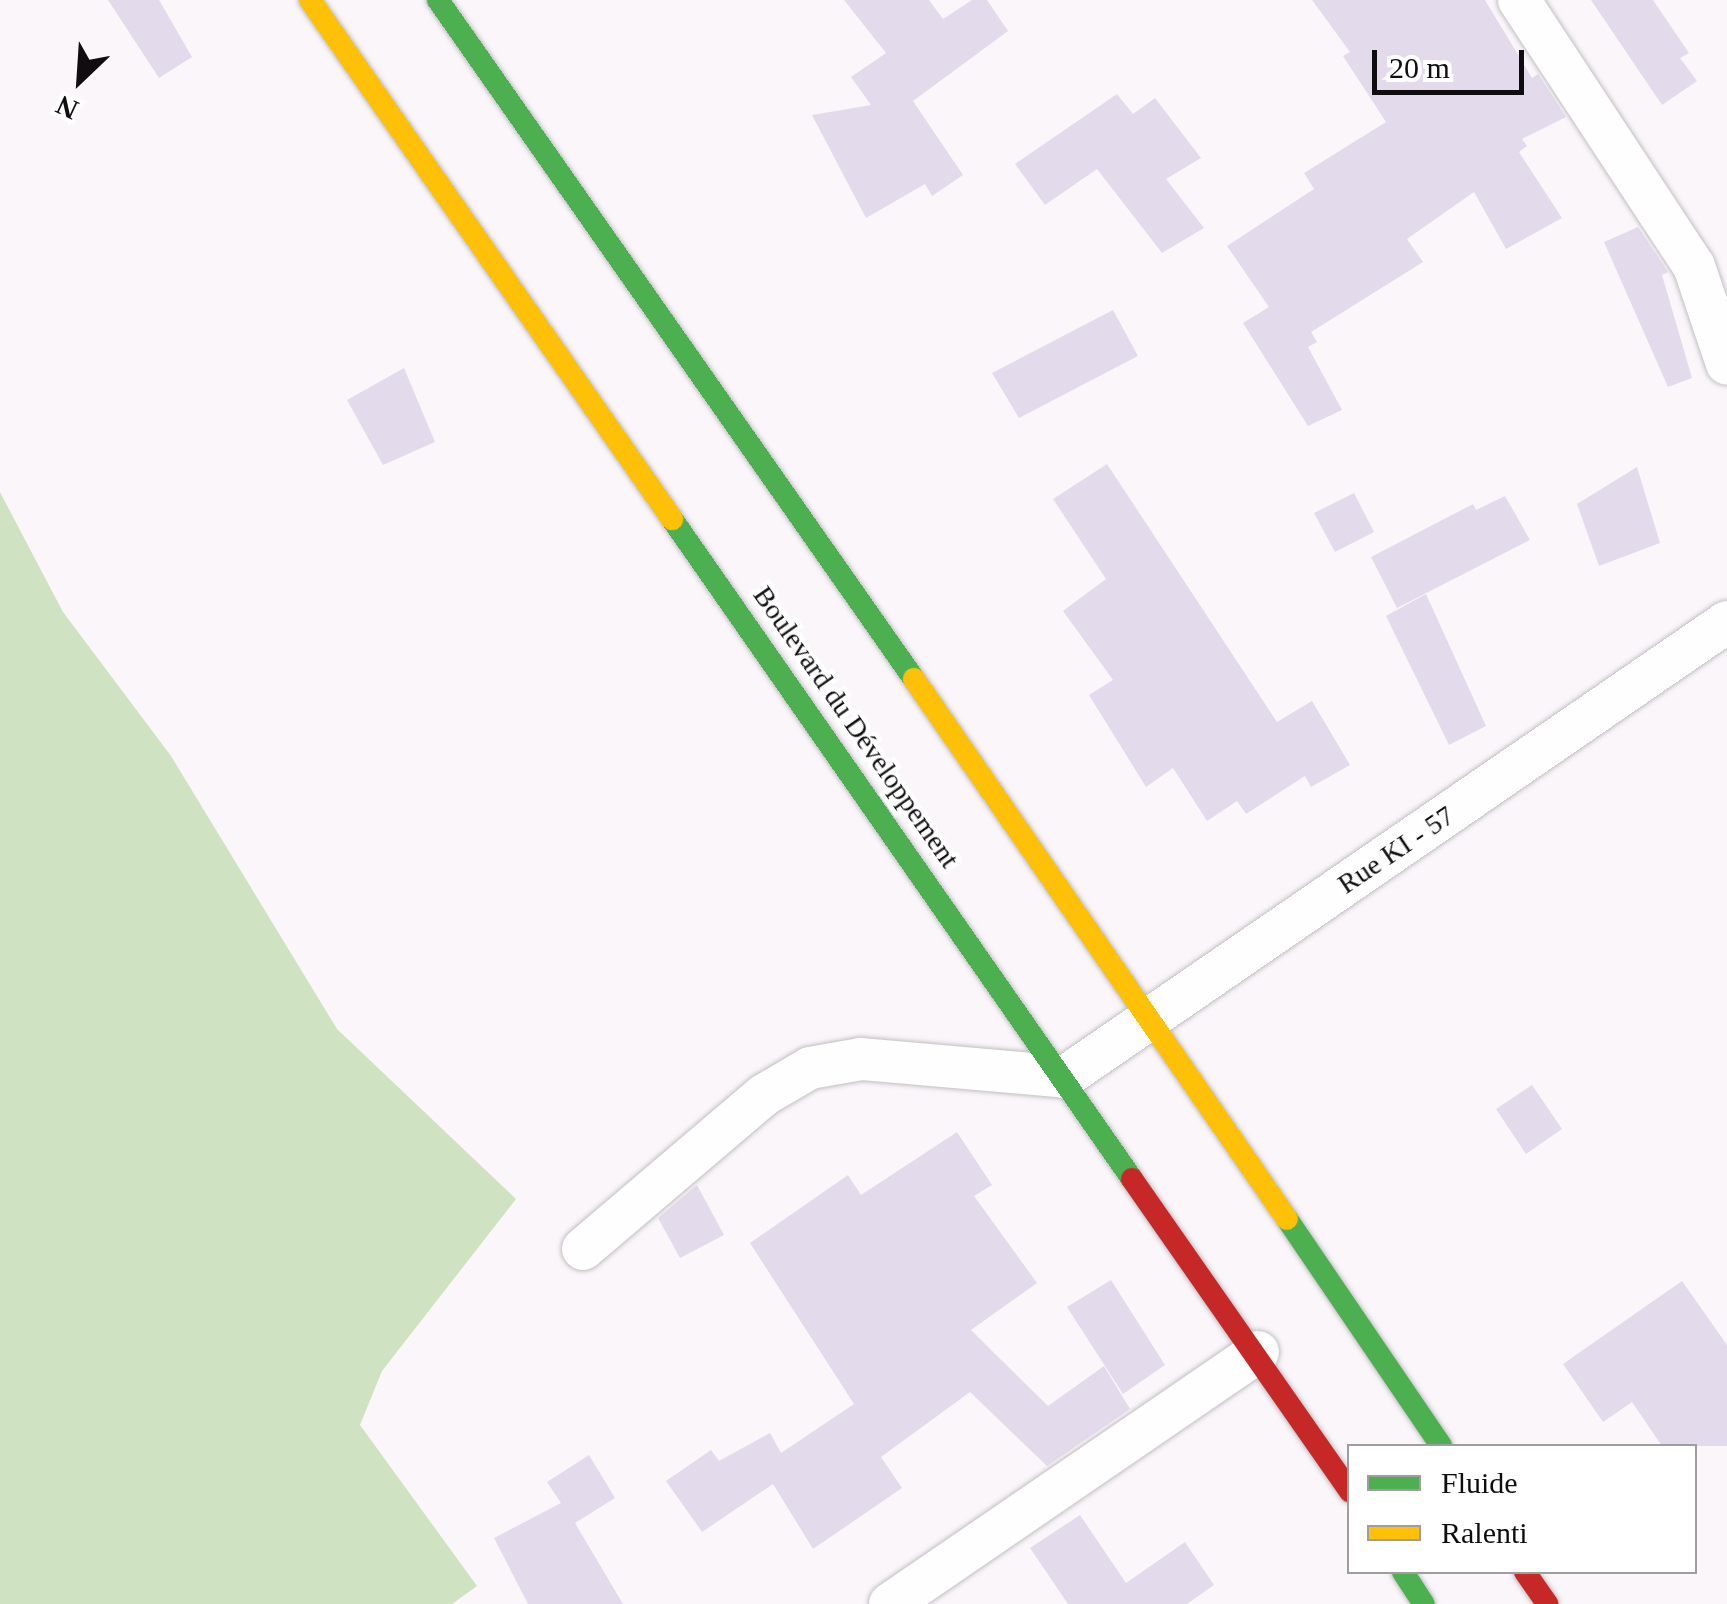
<!DOCTYPE html>
<html>
<head>
<meta charset="utf-8">
<style>
  body { margin:0 }
  #map { position:relative; width:1727px; height:1604px; overflow:hidden; background:#faf6fa; font-family:Georgia,serif }
  div>[style] { position:absolute }
  [style*='--x'] { left:calc(var(--x)*1px); top:calc(var(--y)*1px); width:calc(var(--w)*1px); rotate:calc(var(--a)*1deg) }
  .green>* { inset:0; background:#cfe3c2 }
  .building>* { inset:0; background:#e3dbec }
  .roads { filter:drop-shadow(0 0 2px #c2bfc2) drop-shadow(0 0 2px #c2bfc2) }
  .street>* { height:42px; margin:-21px; padding:0 21px; transform-origin:21px; border-radius:21px; background:#fefefe }
  .fast>* { height:22px; margin:-11px; padding:0 11px; transform-origin:11px; border-radius:11px; background:#4caf50 }
  .slow>* { height:22px; margin:-11px; padding:0 11px; transform-origin:11px; border-radius:11px; background:#ffc107 }
  .jam>* { height:22px; margin:-11px; padding:0 11px; transform-origin:11px; border-radius:11px; background:#c62828 }
  span { translate:-50% -50%; white-space:nowrap; text-align:center; line-height:1.15; -webkit-text-stroke:9px #fff; paint-order:stroke }
  .street-label { font-size:28px; color:#0f0d0f }
  .legend { position:absolute; left:1347px; top:1444px; width:350px; height:130px; box-sizing:border-box; background:#fff; border:2px solid #9f9e9f; margin:0; padding:12px 18px; list-style:none; font-size:30px; color:#0f0d0f }
  .legend li { display:flex; align-items:center; gap:20px; height:50px }
  .legend b { width:50px; border:2px solid #9f9e9f }
  .north { position:absolute; left:30px; top:30px; width:100px; height:100px; -webkit-text-stroke:8px #fff; paint-order:stroke; rotate:205deg; font-size:28px; font-weight:700; line-height:40px; text-align:center; color:#0f0d0f }
  .north::after { content:''; display:block; margin:auto; width:35px; height:45px; background:#0f0d0f; clip-path:polygon(50% 0,100% 100%,50% 72%,0 100%) }
  .scale { position:absolute; left:1372px; top:50px; width:152px; height:45px; box-sizing:border-box; border:5px solid #0f0d0f; border-top:0; padding-left:12px; font-size:30px; line-height:35px; white-space:nowrap; color:#0f0d0f; -webkit-text-stroke:8px #fff; paint-order:stroke }
</style>
</head>
<body>
<div id="map">
  <div class="green">
    <i style="clip-path:polygon(0 492px,63px 612px,171px 756px,337px 1029px,516px 1199px,382px 1371px,360px 1425px,477px 1586px,452px 1604px,0 1604px)"></i>
  </div>
  <div class="building">
    <i style="clip-path:polygon(108px 0,159px 0,192px 57px,159px 78px)"></i>
    <i style="clip-path:polygon(844px 0,929px 0,943px 19px,972px 0,987px 0,1008px 31px,913px 101px,963px 175px,932px 196px,925px 184px,866px 218px,812px 115px,871px 105px,851px 77px,886px 53px)"></i>
    <i style="clip-path:polygon(1312px 0,1485px 0,1532px 78px,1538px 74px,1566px 117px,1522px 139px,1527px 146px,1519px 152px,1562px 218px,1506px 249px,1474px 192px,1407px 239px,1423px 262px,1311px 332px,1317px 342px,1308px 347px,1342px 410px,1308px 426px,1243px 323px,1269px 307px,1227px 246px,1314px 189px,1304px 173px,1386px 122px,1343px 56px,1350px 52px)"></i>
    <i style="clip-path:polygon(1591px 0,1653px 0,1689px 53px,1680px 58px,1697px 81px,1662px 105px)"></i>
    <i style="clip-path:polygon(1117px 94px,1133px 114px,1155px 98px,1201px 158px,1166px 179px,1204px 228px,1162px 253px,1097px 169px,1045px 205px,1015px 164px)"></i>
    <i style="clip-path:polygon(1638px 227px,1668px 272px,1662px 275px,1692px 378px,1668px 387px,1604px 242px)"></i>
    <i style="clip-path:polygon(1113px 310px,1138px 356px,1019px 418px,992px 373px)"></i>
    <i style="clip-path:polygon(404px 368px,435px 442px,383px 465px,347px 400px)"></i>
    <i style="clip-path:polygon(1107px 464px,1277px 722px,1312px 701px,1350px 765px,1311px 787px,1305px 776px,1246px 814px,1237px 801px,1207px 821px,1173px 768px,1146px 787px,1089px 695px,1113px 680px,1063px 611px,1106px 579px,1053px 499px)"></i>
    <i style="clip-path:polygon(1637px 467px,1660px 543px,1599px 566px,1577px 504px)"></i>
    <i style="clip-path:polygon(1354px 493px,1374px 532px,1335px 552px,1314px 513px)"></i>
    <i style="clip-path:polygon(1505px 496px,1530px 540px,1397px 608px,1371px 557px,1473px 504px,1476px 510px)"></i>
    <i style="clip-path:polygon(1426px 594px,1486px 726px,1449px 745px,1386px 616px)"></i>
    <i style="clip-path:polygon(1532px 1085px,1562px 1129px,1526px 1154px,1496px 1109px)"></i>
    <i style="clip-path:polygon(957px 1132px,992px 1185px,974px 1196px,1037px 1283px,971px 1330px,1048px 1406px,1104px 1366px,1130px 1409px,1047px 1466px,970px 1392px,881px 1457px,902px 1488px,813px 1549px,773px 1484px,702px 1532px,666px 1481px,711px 1450px,719px 1461px,770px 1433px,781px 1453px,854px 1404px,750px 1243px,848px 1175px,861px 1195px)"></i>
    <i style="clip-path:polygon(697px 1185px,724px 1235px,680px 1258px,658px 1218px)"></i>
    <i style="clip-path:polygon(1111px 1280px,1165px 1365px,1123px 1394px,1067px 1307px)"></i>
    <i style="clip-path:polygon(1682px 1281px,1727px 1345px,1727px 1446px,1662px 1446px,1632px 1402px,1603px 1422px,1563px 1364px)"></i>
    <i style="clip-path:polygon(589px 1455px,615px 1498px,575px 1523px,623px 1604px,528px 1604px,494px 1538px,561px 1503px,547px 1482px)"></i>
    <i style="clip-path:polygon(1080px 1515px,1126px 1583px,1185px 1542px,1214px 1585px,1187px 1604px,1068px 1604px,1030px 1548px)"></i>
  </div>
  <div class="roads">
    <div class="street">
      <i style="--x:1519;--y:0;--w:318;--a:56.7"></i>
      <i style="--x:1694;--y:266;--w:103;--a:71.4"></i>
      <i style="--x:583;--y:1249;--w:238;--a:-40.4"></i>
      <i style="--x:764;--y:1095;--w:53;--a:-30.4"></i>
      <i style="--x:810;--y:1068;--w:52;--a:-10"></i>
      <i style="--x:861;--y:1059;--w:205;--a:5"></i>
      <i style="--x:1065;--y:1077;--w:803;--a:-34.5"></i>
      <i style="--x:890;--y:1604;--w:446;--a:-34.4"></i>
    </div>
    <div class="fast">
      <i style="--x:438;--y:0;--w:829;--a:54.97"></i>
      <i style="--x:672;--y:519;--w:804;--a:55.12"></i>
      <i style="--x:1287;--y:1219;--w:274;--a:55.8"></i>
      <i style="--x:1403;--y:1572;--w:38;--a:57"></i>
    </div>
    <div class="slow">
      <i style="--x:310;--y:0;--w:633;--a:55.1"></i>
      <i style="--x:914;--y:679;--w:656;--a:55.37"></i>
    </div>
    <div class="jam">
      <i style="--x:1132;--y:1179;--w:381;--a:55.1"></i>
      <i style="--x:1525;--y:1572;--w:39;--a:55"></i>
    </div>
  </div>
  <div class="street-label">
    <span style="left:856px;top:727px;rotate:55deg">Boulevard du Développement</span>
    <span style="left:1396px;top:850px;rotate:-34deg">Rue KI - 57</span>
  </div>
  <ul class="legend">
  <li><b style="height:12px;background:#4caf50"></b>Fluide</li>
  <li><b style="height:12px;background:#ffc107"></b>Ralenti</li>
  </ul>
  <div class="north">N</div>
  <div class="scale">20 m</div>
</div>
</body>
</html>
